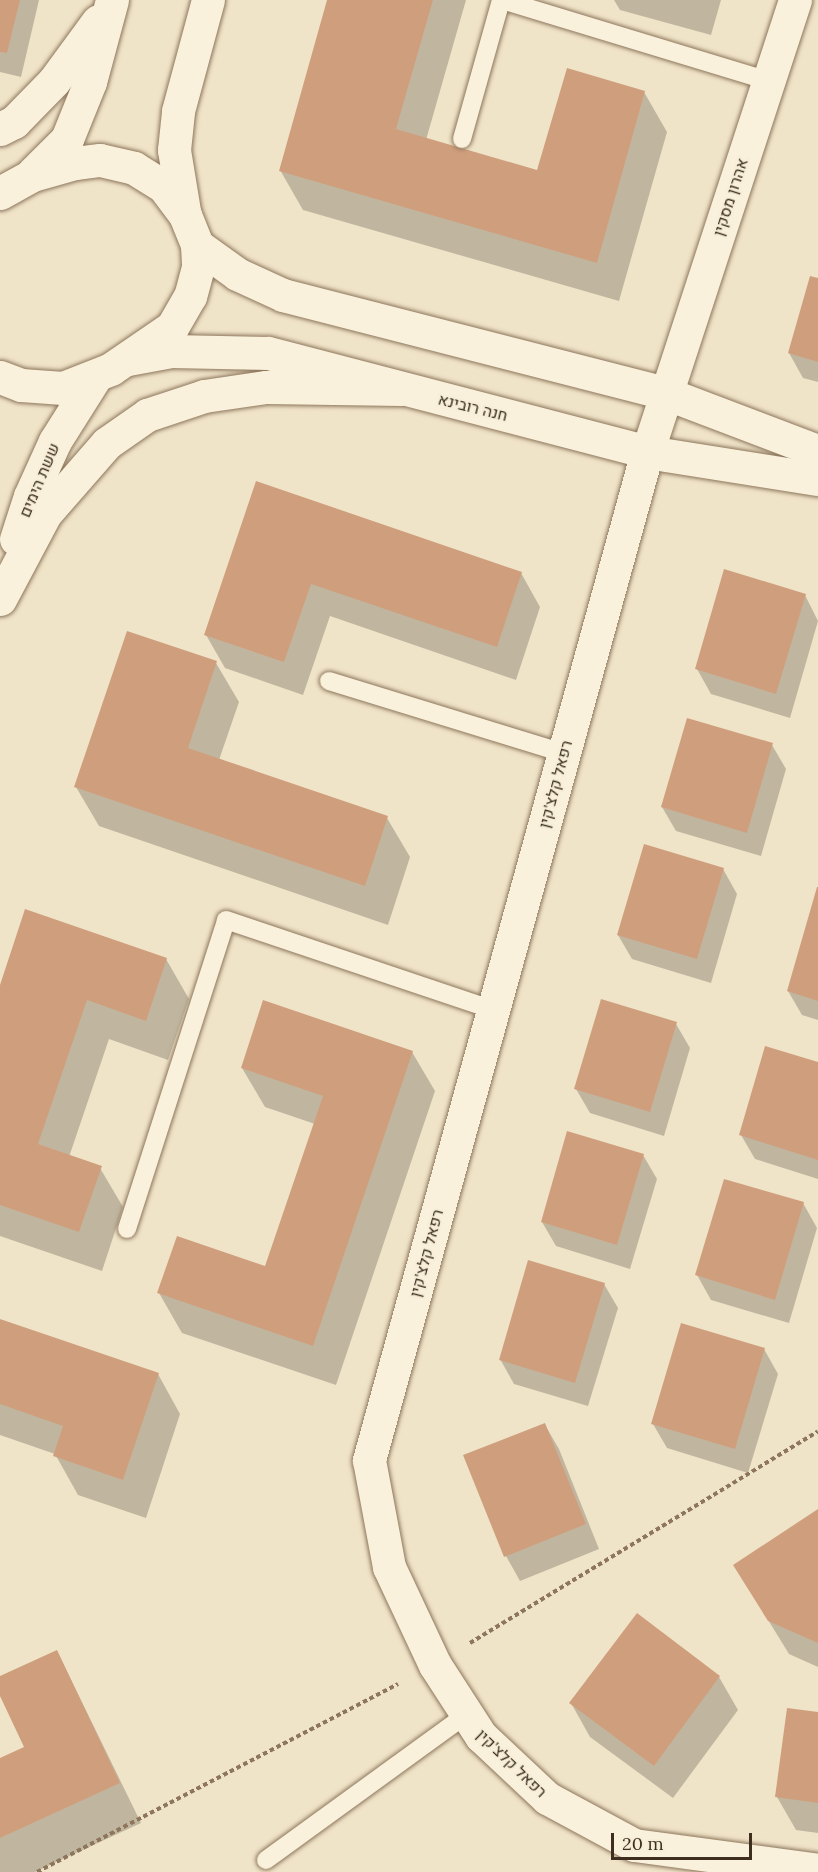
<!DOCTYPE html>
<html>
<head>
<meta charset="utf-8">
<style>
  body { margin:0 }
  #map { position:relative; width:818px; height:1872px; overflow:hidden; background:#f0e4c8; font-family:Lora,Heebo,serif }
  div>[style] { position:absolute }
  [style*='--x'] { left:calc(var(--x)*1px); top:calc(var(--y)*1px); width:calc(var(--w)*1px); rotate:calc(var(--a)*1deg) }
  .shadow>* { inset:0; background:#0003 }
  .building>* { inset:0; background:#cf9f7d }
  .path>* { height:4px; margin-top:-2px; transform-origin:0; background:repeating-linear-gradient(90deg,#8d765c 0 4.5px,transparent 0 7.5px) }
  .roads { filter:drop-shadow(0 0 2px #8d765c) drop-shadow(0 0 2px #8d765c) }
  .lane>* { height:18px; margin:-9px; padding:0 9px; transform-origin:9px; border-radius:9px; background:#faf1dc }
  .street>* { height:33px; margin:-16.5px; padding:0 16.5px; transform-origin:16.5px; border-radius:16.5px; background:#faf1dc }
  .secondary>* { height:33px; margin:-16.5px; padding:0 16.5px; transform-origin:16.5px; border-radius:16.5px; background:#faf1dc }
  span { translate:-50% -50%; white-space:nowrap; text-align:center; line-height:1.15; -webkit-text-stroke:4.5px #f7eed8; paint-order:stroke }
  .street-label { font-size:16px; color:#3d2e20 }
  .scale { position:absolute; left:611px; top:1833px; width:141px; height:27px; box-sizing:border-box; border:3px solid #3d2e20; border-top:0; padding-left:8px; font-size:18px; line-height:21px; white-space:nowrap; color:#3d2e20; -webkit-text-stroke:4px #f7eed8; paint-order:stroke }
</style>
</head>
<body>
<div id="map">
  <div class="shadow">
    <i style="clip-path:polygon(0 0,39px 0,21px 77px,0 72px)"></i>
    <i style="clip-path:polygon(329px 0,466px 0,426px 140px,538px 172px,644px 92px,667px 132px,619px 301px,303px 210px,280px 170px)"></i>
    <i style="clip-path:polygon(614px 0,721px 0,711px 35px,620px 10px)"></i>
    <i style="clip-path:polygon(818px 280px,818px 382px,803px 378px,789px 353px)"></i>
    <i style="clip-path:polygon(257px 483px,521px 573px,540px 607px,516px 680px,330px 616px,303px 695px,225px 668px,206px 635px)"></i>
    <i style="clip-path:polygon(805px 595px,818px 621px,790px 718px,711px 694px,697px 669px)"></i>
    <i style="clip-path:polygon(216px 663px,239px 702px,219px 760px,387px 818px,410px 857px,388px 925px,99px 826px,76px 787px)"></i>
    <i style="clip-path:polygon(772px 745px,786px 769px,761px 856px,676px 831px,662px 807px)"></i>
    <i style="clip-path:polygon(723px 869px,737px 894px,711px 983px,632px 959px,618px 935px)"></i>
    <i style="clip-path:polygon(818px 890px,818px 1020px,802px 1015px,788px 991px)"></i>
    <i style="clip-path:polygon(166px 959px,189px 999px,168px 1060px,109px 1039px,69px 1157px,100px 1168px,123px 1207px,102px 1271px,0 1236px,0 989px)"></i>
    <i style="clip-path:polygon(676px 1024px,690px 1048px,664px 1136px,590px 1113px,576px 1089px)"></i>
    <i style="clip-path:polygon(412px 1052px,435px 1091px,336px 1385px,182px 1333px,159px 1293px,266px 1268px,315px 1124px,265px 1107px,242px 1068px)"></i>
    <i style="clip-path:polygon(818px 1063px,818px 1179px,755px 1159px,741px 1135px)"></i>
    <i style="clip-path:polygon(643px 1155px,657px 1179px,630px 1269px,556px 1246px,542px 1222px)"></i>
    <i style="clip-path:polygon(803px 1203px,817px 1228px,789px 1323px,711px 1300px,697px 1275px)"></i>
    <i style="clip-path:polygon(604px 1284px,618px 1308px,588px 1406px,514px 1384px,500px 1359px)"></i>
    <i style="clip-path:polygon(0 1320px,158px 1374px,180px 1414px,146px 1518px,78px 1495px,55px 1454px,0 1435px)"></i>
    <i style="clip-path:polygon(764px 1349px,778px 1374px,748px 1473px,667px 1448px,653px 1424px)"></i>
    <i style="clip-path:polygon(545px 1425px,559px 1449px,599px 1549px,520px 1581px,506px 1556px,465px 1456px)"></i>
    <i style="clip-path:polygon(818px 1511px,818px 1667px,789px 1654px,735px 1566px)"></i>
    <i style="clip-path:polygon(637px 1615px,719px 1677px,738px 1710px,673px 1798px,590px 1737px,571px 1703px)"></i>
    <i style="clip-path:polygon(57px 1651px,141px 1823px,35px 1872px,0 1872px,0 1760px,26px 1748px,0 1692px,0 1678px)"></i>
    <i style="clip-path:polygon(818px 1713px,818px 1833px,796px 1830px,777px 1797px)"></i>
  </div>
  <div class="building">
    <i style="clip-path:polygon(0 0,20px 0,7px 53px,0 52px)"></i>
    <i style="clip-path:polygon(327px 0,433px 0,396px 129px,537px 170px,567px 68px,645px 91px,597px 263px,279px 171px)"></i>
    <i style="clip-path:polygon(810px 276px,818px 278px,818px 362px,788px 353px)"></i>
    <i style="clip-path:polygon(256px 481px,522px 572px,497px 647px,311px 584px,284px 662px,204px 635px)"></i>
    <i style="clip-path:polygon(724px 569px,806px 594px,776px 694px,695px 669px)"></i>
    <i style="clip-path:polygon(127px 631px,217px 661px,188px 748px,388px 816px,365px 886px,74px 787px)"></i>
    <i style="clip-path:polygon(687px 718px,773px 743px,747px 833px,661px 807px)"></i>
    <i style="clip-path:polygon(644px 844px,724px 868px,697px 959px,617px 935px)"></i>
    <i style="clip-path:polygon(817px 887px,818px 887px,818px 1001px,787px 991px)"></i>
    <i style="clip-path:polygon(25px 909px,167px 958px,146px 1021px,87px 1000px,38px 1144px,102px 1166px,79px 1232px,0 1205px,0 985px)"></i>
    <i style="clip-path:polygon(601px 999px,677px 1022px,650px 1112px,574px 1089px)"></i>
    <i style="clip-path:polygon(263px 1000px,413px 1051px,313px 1346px,157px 1293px,177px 1236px,265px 1266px,323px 1096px,241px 1068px)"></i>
    <i style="clip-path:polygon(765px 1046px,818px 1062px,818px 1160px,739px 1135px)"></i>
    <i style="clip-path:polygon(567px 1131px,644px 1154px,617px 1245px,541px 1222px)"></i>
    <i style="clip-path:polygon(724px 1179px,804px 1202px,775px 1300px,695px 1275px)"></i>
    <i style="clip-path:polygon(528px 1260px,605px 1283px,575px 1383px,499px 1360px)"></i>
    <i style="clip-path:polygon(0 1319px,159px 1373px,123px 1480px,53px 1456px,63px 1426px,0 1404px)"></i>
    <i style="clip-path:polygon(681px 1323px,765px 1348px,735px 1449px,651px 1424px)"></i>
    <i style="clip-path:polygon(545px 1423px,586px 1524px,504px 1557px,463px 1455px)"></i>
    <i style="clip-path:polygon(818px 1509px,818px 1643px,768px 1621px,733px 1565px)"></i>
    <i style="clip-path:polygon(637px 1613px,720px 1676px,654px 1766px,569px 1703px)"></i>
    <i style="clip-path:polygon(57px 1650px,120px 1783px,0 1838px,0 1758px,24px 1747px,0 1696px,0 1676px)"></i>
    <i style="clip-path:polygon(787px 1708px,818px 1712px,818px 1803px,775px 1797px)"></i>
  </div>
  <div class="path">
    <i style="--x:470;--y:1643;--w:407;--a:-31.3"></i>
    <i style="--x:37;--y:1872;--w:407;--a:-27.5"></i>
  </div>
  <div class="roads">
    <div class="lane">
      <i style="--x:502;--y:0;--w:278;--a:16.9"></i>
      <i style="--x:462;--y:139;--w:144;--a:-74.3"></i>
      <i style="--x:329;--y:681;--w:245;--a:17.1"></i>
      <i style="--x:127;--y:1229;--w:324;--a:-72.2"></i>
      <i style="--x:226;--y:920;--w:282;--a:18.6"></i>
      <i style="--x:266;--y:1860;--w:248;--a:-36"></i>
    </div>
    <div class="street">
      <i style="--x:795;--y:0;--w:476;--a:108.1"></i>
      <i style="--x:647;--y:452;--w:1046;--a:105.42"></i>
      <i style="--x:369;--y:1460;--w:109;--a:79.4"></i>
      <i style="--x:389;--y:1567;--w:108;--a:64.9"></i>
      <i style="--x:435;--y:1665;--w:85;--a:57.1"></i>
      <i style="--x:481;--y:1736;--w:91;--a:43.2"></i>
      <i style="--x:547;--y:1798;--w:99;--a:28.4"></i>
      <i style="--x:634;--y:1845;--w:186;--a:7.7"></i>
      <i style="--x:197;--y:245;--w:49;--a:35.9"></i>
      <i style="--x:237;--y:274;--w:51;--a:24.5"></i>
      <i style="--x:283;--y:295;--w:394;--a:14.4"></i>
      <i style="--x:665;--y:393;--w:164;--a:20.8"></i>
      <i style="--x:128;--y:359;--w:44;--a:-10.5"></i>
      <i style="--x:171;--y:351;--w:97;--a:1.2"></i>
      <i style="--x:268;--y:353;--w:392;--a:14.6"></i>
      <i style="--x:647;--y:452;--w:173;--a:9"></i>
    </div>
    <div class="secondary">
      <i style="--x:0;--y:129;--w:16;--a:-27"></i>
      <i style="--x:14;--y:122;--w:57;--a:-45.7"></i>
      <i style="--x:54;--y:81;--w:74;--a:-53.7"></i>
      <i style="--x:33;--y:173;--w:48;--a:-45"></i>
      <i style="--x:67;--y:139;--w:61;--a:-68"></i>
      <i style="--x:90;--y:82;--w:85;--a:-75"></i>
      <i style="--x:0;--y:193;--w:37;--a:-29"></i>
      <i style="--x:32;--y:175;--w:45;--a:-15.6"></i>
      <i style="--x:75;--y:163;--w:25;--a:-7"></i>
      <i style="--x:100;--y:160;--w:35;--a:13"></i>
      <i style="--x:134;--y:168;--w:36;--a:32"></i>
      <i style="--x:164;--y:187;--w:35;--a:53"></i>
      <i style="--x:185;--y:215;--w:32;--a:68"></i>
      <i style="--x:197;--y:245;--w:22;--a:87"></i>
      <i style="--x:198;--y:267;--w:30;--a:105"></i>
      <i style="--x:190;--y:296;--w:36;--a:120"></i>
      <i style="--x:172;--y:327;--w:74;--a:145.5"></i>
      <i style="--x:111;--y:369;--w:52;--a:158.4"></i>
      <i style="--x:63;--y:388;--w:42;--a:-175.9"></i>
      <i style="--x:21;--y:385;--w:22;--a:-159"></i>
      <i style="--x:184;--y:211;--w:62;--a:-99.3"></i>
      <i style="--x:174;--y:150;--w:39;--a:-84"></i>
      <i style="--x:178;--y:111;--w:115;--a:-74.9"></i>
      <i style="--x:16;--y:539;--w:45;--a:-72"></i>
      <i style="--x:30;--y:496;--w:60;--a:-65.6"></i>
      <i style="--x:55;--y:441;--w:73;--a:-57.8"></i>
      <i style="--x:0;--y:599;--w:96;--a:-62.1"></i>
      <i style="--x:45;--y:514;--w:94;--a:-48.9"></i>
      <i style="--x:107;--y:443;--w:49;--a:-35"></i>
      <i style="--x:147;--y:415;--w:60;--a:-18.4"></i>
      <i style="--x:204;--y:396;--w:63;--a:-8.3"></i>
      <i style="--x:266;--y:387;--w:135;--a:0.8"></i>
    </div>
  </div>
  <div class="street-label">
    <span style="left:730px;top:197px;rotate:-72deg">אהרון מסקין</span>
    <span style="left:473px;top:407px;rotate:14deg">חנה רובינא</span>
    <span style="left:39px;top:480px;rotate:-67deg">ששת הימים</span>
    <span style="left:555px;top:784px;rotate:-75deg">רפאל קלצ'קין</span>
    <span style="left:426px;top:1253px;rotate:-75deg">רפאל קלצ'קין</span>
    <span style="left:512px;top:1763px;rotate:44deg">רפאל קלצ'קין</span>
  </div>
  <div class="scale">20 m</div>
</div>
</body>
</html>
